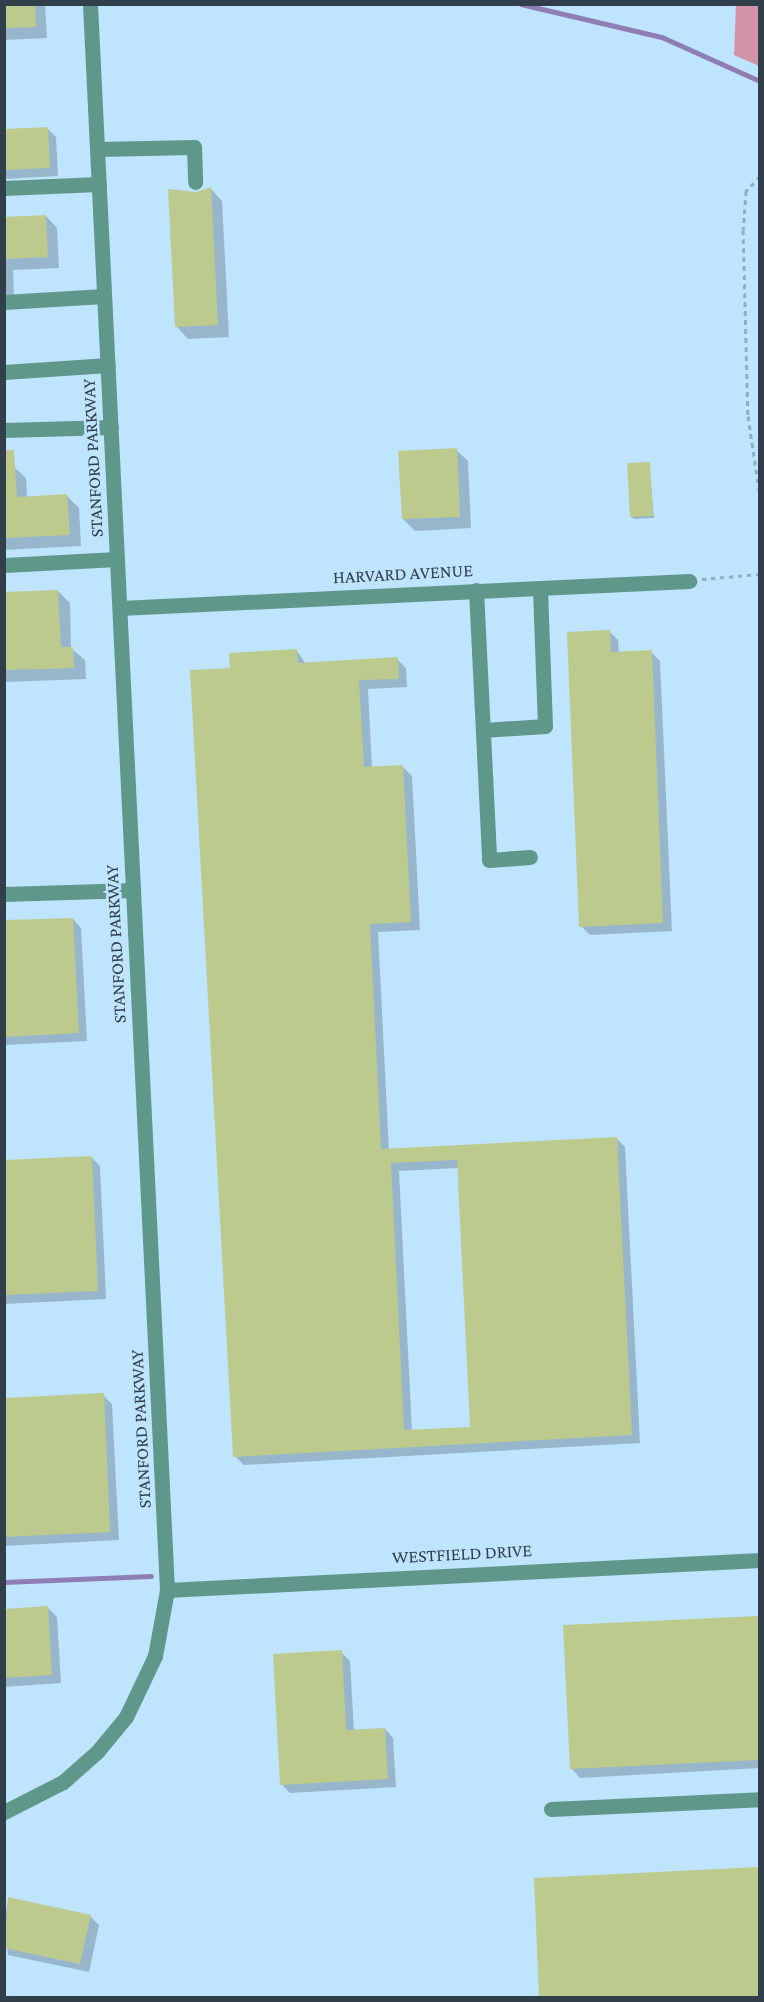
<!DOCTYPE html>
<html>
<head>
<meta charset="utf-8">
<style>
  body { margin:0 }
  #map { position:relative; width:764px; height:2002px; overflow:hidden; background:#bfe4fe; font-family:"Crimson Pro",serif }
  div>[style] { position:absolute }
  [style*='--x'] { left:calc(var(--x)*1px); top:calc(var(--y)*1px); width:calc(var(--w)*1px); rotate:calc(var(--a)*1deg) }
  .forest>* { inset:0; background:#d292a7 }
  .shadow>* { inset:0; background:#0003 }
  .stream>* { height:4.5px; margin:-2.25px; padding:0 2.25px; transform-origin:2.25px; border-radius:2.25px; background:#8f7eb4 }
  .building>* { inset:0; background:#bdca8e }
  .path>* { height:3px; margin-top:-1.5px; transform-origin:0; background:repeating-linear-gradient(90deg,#90aec3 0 4.5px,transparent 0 9px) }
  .minor>* { height:15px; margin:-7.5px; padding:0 7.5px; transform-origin:7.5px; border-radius:7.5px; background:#5f988b }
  span { translate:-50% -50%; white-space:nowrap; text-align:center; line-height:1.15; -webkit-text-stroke:5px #bfe4fe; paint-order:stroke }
  .street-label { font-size:18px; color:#303f49 }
  .frame { position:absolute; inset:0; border:6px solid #303f49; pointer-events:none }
</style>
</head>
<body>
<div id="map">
  <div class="forest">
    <i style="clip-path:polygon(736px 5px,759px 5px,759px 66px,734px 55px)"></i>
  </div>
  <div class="shadow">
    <i style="clip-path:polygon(4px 4px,45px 4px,47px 38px,4px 40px)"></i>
    <i style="clip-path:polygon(47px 128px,56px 137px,58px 176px,4px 179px,4px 131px)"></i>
    <i style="clip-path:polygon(211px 189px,222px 201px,229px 337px,188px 339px,177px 327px)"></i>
    <i style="clip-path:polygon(46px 216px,57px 228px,59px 268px,13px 270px,14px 296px,4px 296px,4px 218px)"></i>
    <i style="clip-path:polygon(456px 450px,468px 461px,471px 528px,415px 531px,403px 519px)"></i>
    <i style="clip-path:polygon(649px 463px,654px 518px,634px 519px,632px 517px)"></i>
    <i style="clip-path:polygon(4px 467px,14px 467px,26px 478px,27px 498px,67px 496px,79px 508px,81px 546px,4px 550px)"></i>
    <i style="clip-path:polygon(58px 591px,70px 603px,71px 648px,85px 660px,86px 679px,4px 682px,4px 593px)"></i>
    <i style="clip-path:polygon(609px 631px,618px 640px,619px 653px,651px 652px,660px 661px,672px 931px,590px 935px,581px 926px)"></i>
    <i style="clip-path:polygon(evenodd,297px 651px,306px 664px,397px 659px,406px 668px,407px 687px,368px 689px,372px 768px,403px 767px,412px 776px,420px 930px,378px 932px,389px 1150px,617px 1139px,625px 1147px,640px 1443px,244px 1465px,235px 1456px,231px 670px,297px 651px,459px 1168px,472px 1429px,412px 1431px,399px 1171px,459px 1168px)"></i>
    <i style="clip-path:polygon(73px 919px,81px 928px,87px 1041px,4px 1045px,4px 921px)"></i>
    <i style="clip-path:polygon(91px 1157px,100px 1166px,106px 1299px,4px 1304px,4px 1161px)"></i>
    <i style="clip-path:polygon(103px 1395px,112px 1404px,119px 1540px,4px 1546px,4px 1400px)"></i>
    <i style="clip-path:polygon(48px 1608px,57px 1617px,61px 1683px,4px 1687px,4px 1610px)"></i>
    <i style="clip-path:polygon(760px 1617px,760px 1768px,580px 1778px,572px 1769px,564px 1627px)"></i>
    <i style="clip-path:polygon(341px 1652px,350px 1661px,354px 1731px,385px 1729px,393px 1738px,396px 1787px,290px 1793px,281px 1784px)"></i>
    <i style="clip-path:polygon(760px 1869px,760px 1998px,541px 1998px,535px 1879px)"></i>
    <i style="clip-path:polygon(9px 1899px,90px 1916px,99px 1925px,89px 1972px,8px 1955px,4px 1919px)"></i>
  </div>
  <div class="stream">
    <i style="--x:521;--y:4;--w:145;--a:13.2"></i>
    <i style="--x:662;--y:37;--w:107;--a:24.2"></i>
    <i style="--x:4;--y:1582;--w:147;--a:-2.3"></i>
  </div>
  <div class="building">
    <i style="clip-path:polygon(4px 4px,35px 4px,36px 27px,4px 28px)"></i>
    <i style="clip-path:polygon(48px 127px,50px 168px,4px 170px,4px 129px)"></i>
    <i style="clip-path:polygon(211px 187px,218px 325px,175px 327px,168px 189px,196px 192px)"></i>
    <i style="clip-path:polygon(46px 215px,48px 257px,4px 259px,4px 217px)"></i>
    <i style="clip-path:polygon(457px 448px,460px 517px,402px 519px,398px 451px)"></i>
    <i style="clip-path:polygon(4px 450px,14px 450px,17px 497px,67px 494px,70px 535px,4px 538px)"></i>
    <i style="clip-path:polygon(650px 462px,653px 516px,630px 517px,627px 463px)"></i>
    <i style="clip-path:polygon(58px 590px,61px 647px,73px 647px,74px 668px,4px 670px,4px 592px)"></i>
    <i style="clip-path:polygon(610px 630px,611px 652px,652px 650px,663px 923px,579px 927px,567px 632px)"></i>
    <i style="clip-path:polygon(evenodd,297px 649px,298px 663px,398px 657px,399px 679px,359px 680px,364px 767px,403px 765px,411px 922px,370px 924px,381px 1149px,617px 1137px,632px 1435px,233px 1457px,190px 670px,230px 668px,229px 653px,297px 649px,457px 1160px,470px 1427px,404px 1430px,391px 1163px,457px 1160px)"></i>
    <i style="clip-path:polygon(73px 918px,79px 1033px,4px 1037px,4px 920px)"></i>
    <i style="clip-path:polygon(92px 1156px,98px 1291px,4px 1295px,4px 1160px)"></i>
    <i style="clip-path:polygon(104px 1393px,110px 1532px,4px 1537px,4px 1398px)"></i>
    <i style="clip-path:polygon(48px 1606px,52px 1675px,4px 1678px,4px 1609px)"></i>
    <i style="clip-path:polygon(759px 1616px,759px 1760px,570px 1769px,563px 1625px)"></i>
    <i style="clip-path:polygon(342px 1650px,346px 1730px,385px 1728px,388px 1779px,280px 1785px,273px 1654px)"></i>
    <i style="clip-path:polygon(759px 1867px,759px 1998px,539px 1998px,534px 1878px)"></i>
    <i style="clip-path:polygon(8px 1897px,91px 1915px,80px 1964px,4px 1948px)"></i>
  </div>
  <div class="path">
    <i style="--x:760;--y:176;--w:21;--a:133"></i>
    <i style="--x:746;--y:191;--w:39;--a:94"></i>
    <i style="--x:743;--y:230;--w:186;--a:88.5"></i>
    <i style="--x:748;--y:416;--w:81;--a:81.5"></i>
    <i style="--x:702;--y:579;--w:58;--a:-4.9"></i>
  </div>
  <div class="minor">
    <i style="--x:97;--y:149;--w:97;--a:-1.2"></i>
    <i style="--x:194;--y:147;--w:35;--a:88"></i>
    <i style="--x:4;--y:188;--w:95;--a:-2.4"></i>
    <i style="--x:4;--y:302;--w:100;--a:-3.4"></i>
    <i style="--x:4;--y:372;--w:104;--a:-3.9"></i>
    <i style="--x:4;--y:430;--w:107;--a:-1.6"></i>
    <i style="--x:4;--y:565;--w:113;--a:-3"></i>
    <i style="--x:476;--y:590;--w:270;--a:87.2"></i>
    <i style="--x:489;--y:860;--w:41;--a:-4.2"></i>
    <i style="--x:120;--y:608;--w:570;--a:-2.72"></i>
    <i style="--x:483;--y:730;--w:62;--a:-3.7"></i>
    <i style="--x:545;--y:726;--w:138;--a:-92.1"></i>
    <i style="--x:4;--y:894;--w:129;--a:-1.8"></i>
    <i style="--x:167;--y:1590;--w:594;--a:-2.9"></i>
    <i style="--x:551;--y:1809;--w:209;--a:-2.7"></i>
    <i style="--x:4;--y:1812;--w:66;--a:-27"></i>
    <i style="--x:63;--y:1782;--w:45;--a:-41.4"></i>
    <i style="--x:97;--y:1752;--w:45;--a:-50.4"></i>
    <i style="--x:126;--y:1717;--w:68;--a:-64.6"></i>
    <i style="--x:155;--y:1656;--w:67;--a:-79.7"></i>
    <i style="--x:167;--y:1590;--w:1588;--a:-92.78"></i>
  </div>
  <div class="street-label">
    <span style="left:93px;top:458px;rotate:-93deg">STANFORD PARKWAY</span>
    <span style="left:403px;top:574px;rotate:-3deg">HARVARD AVENUE</span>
    <span style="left:116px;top:944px;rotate:-93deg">STANFORD PARKWAY</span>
    <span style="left:141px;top:1429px;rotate:-93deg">STANFORD PARKWAY</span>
    <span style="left:462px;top:1554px;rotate:-3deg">WESTFIELD DRIVE</span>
  </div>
  <div class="frame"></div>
</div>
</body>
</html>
